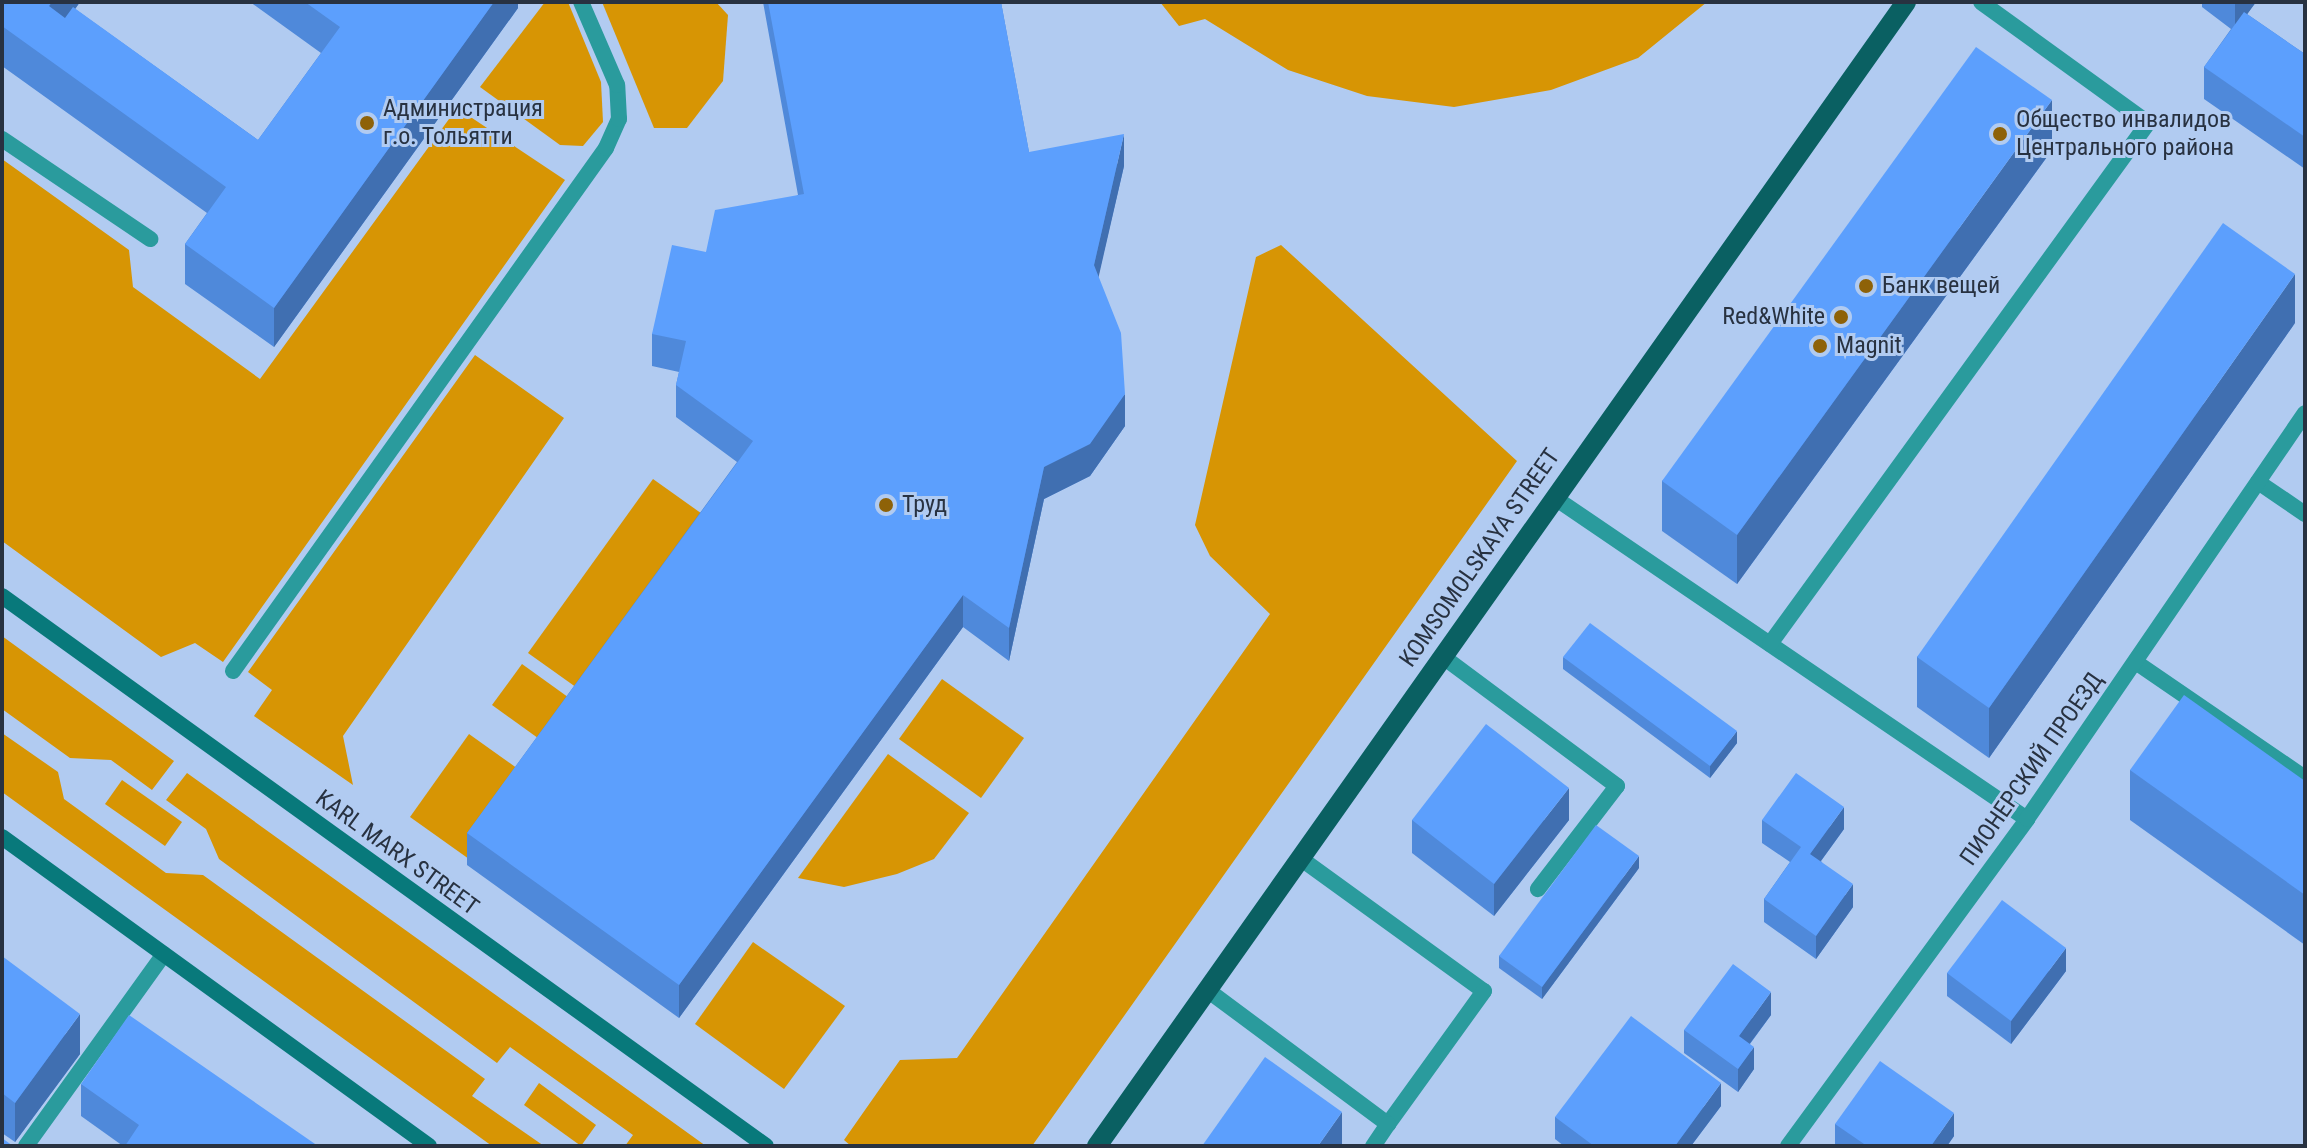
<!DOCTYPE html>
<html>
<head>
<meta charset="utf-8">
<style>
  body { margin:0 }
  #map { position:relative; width:2307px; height:1148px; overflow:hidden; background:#b1cbf1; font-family:"Roboto Condensed",sans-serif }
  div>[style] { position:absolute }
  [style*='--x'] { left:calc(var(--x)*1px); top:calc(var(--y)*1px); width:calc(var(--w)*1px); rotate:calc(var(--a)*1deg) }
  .green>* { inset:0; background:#d79504 }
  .lane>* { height:16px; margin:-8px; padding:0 8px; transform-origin:8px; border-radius:8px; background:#2a9b9d }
  .street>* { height:16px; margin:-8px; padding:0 8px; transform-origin:8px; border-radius:8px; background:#2a9b9d }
  .secondary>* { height:16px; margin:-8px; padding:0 8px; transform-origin:8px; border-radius:8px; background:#08797b }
  .primary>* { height:20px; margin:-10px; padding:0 10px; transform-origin:10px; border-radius:10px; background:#0a6062 }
  .wall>* { inset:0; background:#4f89da }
  .shaded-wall>* { inset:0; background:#406fb1 }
  .building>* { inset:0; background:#5c9ffd }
  .dots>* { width:22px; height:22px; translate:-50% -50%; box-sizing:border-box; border:4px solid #b1cbf1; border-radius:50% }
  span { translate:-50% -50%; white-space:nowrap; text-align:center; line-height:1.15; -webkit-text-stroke:6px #b1cbf1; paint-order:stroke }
  .poi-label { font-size:24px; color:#283241 }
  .left { translate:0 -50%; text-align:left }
  .right { translate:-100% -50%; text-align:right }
  .street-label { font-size:24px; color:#283241 }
  .frame { position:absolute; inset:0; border:4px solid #283241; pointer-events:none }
</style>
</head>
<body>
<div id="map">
  <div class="green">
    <i style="clip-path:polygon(545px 2px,568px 2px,601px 82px,603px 122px,583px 146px,560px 145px,480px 87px)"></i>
    <i style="clip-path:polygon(602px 2px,716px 2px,728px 15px,723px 81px,687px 128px,654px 128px)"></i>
    <i style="clip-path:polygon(1160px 2px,1707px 2px,1638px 58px,1551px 90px,1454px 107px,1367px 96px,1288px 70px,1205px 19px,1179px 26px)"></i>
    <i style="clip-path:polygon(457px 108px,565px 180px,223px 662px,195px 643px,161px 657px,2px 541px,2px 159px,129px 250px,133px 287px,260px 379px)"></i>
    <i style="clip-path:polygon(1281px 245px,1517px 461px,1032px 1146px,851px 1146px,844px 1140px,900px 1060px,957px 1058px,1270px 614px,1210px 556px,1195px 525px,1256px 257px)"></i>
    <i style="clip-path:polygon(475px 355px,564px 418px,343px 736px,353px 785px,254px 716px,272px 690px,248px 672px)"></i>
    <i style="clip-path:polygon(653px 479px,712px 521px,587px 695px,528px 653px)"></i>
    <i style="clip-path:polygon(2px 636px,174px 761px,152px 790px,111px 760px,70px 758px,2px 709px)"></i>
    <i style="clip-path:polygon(522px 664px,579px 705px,549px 746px,492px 705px)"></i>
    <i style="clip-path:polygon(942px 679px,1024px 738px,981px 798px,899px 739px)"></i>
    <i style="clip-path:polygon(2px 733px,58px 772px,64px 799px,166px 873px,203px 875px,485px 1079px,472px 1096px,544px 1146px,492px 1146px,2px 792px)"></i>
    <i style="clip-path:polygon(469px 734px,528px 776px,469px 859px,410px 817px)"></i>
    <i style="clip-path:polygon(888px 754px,969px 813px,934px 859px,897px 874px,844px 887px,798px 878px)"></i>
    <i style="clip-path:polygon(187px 773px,706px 1146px,625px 1146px,633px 1135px,510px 1047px,497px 1063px,219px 859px,206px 829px,166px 800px)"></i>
    <i style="clip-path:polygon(122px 780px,182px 822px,165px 846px,105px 804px)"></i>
    <i style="clip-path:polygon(753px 942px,845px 1006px,784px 1089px,695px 1024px)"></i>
    <i style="clip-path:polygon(539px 1083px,596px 1125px,581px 1146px,524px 1105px)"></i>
  </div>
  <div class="lane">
    <i style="--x:2;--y:139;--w:179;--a:34"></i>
    <i style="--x:2258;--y:482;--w:57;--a:34.2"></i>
    <i style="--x:1555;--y:498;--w:571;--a:34.22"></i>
    <i style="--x:1770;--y:644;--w:644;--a:-54.04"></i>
    <i style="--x:2148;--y:123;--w:206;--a:-144.1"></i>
    <i style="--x:1442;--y:656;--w:218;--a:36.6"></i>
    <i style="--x:1617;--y:786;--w:130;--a:127.5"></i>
    <i style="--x:2137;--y:663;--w:204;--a:34.4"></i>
    <i style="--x:233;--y:671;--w:642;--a:-54.5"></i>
    <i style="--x:606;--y:148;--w:32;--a:-66"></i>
    <i style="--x:619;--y:119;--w:34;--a:-93"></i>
    <i style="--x:617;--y:85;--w:90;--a:-113.4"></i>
    <i style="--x:1300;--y:858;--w:227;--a:35.9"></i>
    <i style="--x:1484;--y:991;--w:164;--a:125.8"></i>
    <i style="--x:1206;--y:989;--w:227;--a:36.6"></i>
    <i style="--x:1388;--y:1124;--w:27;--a:124"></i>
    <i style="--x:26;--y:1146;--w:236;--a:-54.3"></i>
  </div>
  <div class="street">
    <i style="--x:1788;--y:1146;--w:405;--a:-53.8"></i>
    <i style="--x:2027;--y:819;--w:492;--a:-55.6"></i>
  </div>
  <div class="secondary">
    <i style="--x:2;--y:596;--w:941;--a:35.75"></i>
    <i style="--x:2;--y:837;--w:527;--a:35.89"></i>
  </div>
  <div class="primary">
    <i style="--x:1097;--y:1146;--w:1401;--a:-54.73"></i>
  </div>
  <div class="wall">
    <i style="clip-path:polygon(2px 2px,80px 2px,75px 9px,258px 140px,321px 53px,250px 2px,518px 2px,518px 8px,274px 347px,185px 284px,185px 244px,207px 213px,2px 66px)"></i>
    <i style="clip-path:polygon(763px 2px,1001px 2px,1029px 152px,1124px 166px,1098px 277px,1125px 426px,1090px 476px,1044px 499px,1009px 661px,963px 627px,679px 1018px,467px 865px,467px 833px,737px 462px,676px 417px,676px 385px,679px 372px,652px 366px,652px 334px,706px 252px,798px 195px)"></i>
    <i style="clip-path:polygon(2202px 2px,2256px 2px,2247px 14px,2305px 54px,2305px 169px,2204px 99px,2204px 67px,2231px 29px,2202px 7px)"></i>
    <i style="clip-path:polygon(2052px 150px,1737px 584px,1662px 531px,1662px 481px)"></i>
    <i style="clip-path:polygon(2295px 323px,1989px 758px,1917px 707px,1917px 657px)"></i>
    <i style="clip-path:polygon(1563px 657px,1737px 743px,1710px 778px,1563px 669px)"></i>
    <i style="clip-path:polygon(2130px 770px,2305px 781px,2305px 945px,2130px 820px)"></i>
    <i style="clip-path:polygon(1412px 820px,1569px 820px,1494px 916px,1412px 853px)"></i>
    <i style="clip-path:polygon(1762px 820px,1844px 829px,1821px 861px,1853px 907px,1816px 959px,1764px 922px,1764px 899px,1790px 862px,1762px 843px)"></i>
    <i style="clip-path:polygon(1639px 868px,1542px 999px,1499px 968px,1499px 956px)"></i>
    <i style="clip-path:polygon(2px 956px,80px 1054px,15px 1142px,2px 1133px)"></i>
    <i style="clip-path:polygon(2066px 971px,2011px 1044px,1947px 996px,1947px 973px)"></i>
    <i style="clip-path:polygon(1771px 1015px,1750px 1044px,1754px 1069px,1738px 1092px,1684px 1053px,1684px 1030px)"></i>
    <i style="clip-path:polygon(81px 1084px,318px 1146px,123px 1146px,81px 1116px)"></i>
    <i style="clip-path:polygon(1721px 1106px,1691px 1146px,1564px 1146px,1555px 1139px,1555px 1117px)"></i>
    <i style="clip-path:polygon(1835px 1124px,1954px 1136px,1947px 1146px,1835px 1146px)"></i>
  </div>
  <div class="shaded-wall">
    <i style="clip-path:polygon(52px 2px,80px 2px,49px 46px,49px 6px)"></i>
    <i style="clip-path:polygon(494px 2px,518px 2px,518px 8px,274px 347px,274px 308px)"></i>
    <i style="clip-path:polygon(2235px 2px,2256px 2px,2235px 31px)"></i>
    <i style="clip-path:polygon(2052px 100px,2052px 150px,1737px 584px,1737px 535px)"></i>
    <i style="clip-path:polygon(1124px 134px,1124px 166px,1094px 297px,1094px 265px)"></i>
    <i style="clip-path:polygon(2295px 274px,2295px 323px,1989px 758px,1989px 708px)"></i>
    <i style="clip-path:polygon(1125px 394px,1125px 426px,1090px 476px,1044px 499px,1009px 661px,1009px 628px,1044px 467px)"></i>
    <i style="clip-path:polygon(963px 595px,963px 627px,679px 1018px,679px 985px)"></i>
    <i style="clip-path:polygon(1737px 731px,1737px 743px,1710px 778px,1710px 766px)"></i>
    <i style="clip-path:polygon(1569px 788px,1569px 820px,1494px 916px,1494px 884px)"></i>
    <i style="clip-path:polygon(1844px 807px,1844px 829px,1810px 876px,1810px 854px)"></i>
    <i style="clip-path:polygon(1639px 856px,1639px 868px,1542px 999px,1542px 987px)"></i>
    <i style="clip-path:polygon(1853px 884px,1853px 907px,1816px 959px,1816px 936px)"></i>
    <i style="clip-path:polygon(2066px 948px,2066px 971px,2011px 1044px,2011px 1021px)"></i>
    <i style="clip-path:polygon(1771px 992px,1771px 1015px,1739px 1058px,1739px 1036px)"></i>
    <i style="clip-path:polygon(80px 1014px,80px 1054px,15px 1142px,15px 1103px)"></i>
    <i style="clip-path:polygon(1754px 1047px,1754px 1069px,1738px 1092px,1738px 1069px)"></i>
    <i style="clip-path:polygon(1721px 1083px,1721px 1106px,1691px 1146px,1675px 1146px)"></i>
    <i style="clip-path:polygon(1342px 1112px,1342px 1144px,1341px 1146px,1318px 1146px)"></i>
    <i style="clip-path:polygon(1954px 1113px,1954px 1136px,1947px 1146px,1931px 1146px)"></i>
  </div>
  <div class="building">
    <i style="clip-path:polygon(2px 2px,52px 2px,49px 6px,65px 18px,73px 7px,258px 140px,340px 27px,305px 2px,494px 2px,274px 308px,185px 244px,226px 187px,2px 26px)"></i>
    <i style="clip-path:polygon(768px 2px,1001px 2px,1029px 152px,1124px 134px,1094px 265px,1121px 333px,1125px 394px,1090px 444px,1044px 467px,1009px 628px,963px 595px,679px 985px,467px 833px,753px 441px,676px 385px,686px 341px,652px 334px,672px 245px,706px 252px,715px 210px,804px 194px)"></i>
    <i style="clip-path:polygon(2244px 12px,2305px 54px,2305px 137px,2204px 67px)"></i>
    <i style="clip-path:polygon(1976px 47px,2052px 100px,1737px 535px,1662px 481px)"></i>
    <i style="clip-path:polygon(2223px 223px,2295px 274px,1989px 708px,1917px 657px)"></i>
    <i style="clip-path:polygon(1590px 623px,1737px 731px,1710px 766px,1563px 657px)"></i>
    <i style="clip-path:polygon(2184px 695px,2305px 781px,2305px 895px,2130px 770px)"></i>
    <i style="clip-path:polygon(1486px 724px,1569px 788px,1494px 884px,1412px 820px)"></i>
    <i style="clip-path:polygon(1796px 773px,1844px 807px,1810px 854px,1853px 884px,1816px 936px,1764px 899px,1801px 847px,1762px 820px)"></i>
    <i style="clip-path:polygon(1596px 825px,1639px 856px,1542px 987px,1499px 956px)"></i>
    <i style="clip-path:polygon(2002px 900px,2066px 948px,2011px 1021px,1947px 973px)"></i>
    <i style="clip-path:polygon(2px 956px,80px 1014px,15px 1103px,2px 1093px)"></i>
    <i style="clip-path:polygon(1733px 964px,1771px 992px,1739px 1036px,1754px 1047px,1738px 1069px,1684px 1030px)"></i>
    <i style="clip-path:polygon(129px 1015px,318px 1146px,125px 1146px,139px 1125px,81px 1084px)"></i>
    <i style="clip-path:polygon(1631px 1016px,1721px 1083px,1675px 1146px,1594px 1146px,1555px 1117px)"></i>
    <i style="clip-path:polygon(1265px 1057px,1342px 1112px,1318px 1146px,1202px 1146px)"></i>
    <i style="clip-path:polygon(1880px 1061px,1954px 1113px,1931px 1146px,1867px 1146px,1835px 1124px)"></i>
    <i style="clip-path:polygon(2px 1138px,13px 1146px,2px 1146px)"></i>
  </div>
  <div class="dots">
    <i style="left:367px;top:123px;background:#8e6208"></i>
    <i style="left:2000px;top:134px;background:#8e6208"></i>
    <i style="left:1866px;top:286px;background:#8e6208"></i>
    <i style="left:1841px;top:317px;background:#8e6208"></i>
    <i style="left:1820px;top:346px;background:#8e6208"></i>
    <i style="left:886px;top:505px;background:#8e6208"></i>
  </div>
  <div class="poi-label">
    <span class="left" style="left:383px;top:123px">Администрация<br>г.о. Тольятти</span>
    <span class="left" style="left:2016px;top:134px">Общество инвалидов<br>Центрального района</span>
    <span class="left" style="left:1882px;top:286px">Банк вещей</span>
    <span class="right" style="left:1825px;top:317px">Red&amp;White</span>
    <span class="left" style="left:1836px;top:346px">Magnit</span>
    <span class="left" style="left:902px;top:505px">Труд</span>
  </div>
  <div class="street-label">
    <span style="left:1480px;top:558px;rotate:-55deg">KOMSOMOLSKAYA STREET</span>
    <span style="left:2032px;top:769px;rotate:-55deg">ПИОНЕРСКИЙ ПРОЕЗД</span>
    <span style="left:397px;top:853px;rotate:36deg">KARL MARX STREET</span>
  </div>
  <div class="frame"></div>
</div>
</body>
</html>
